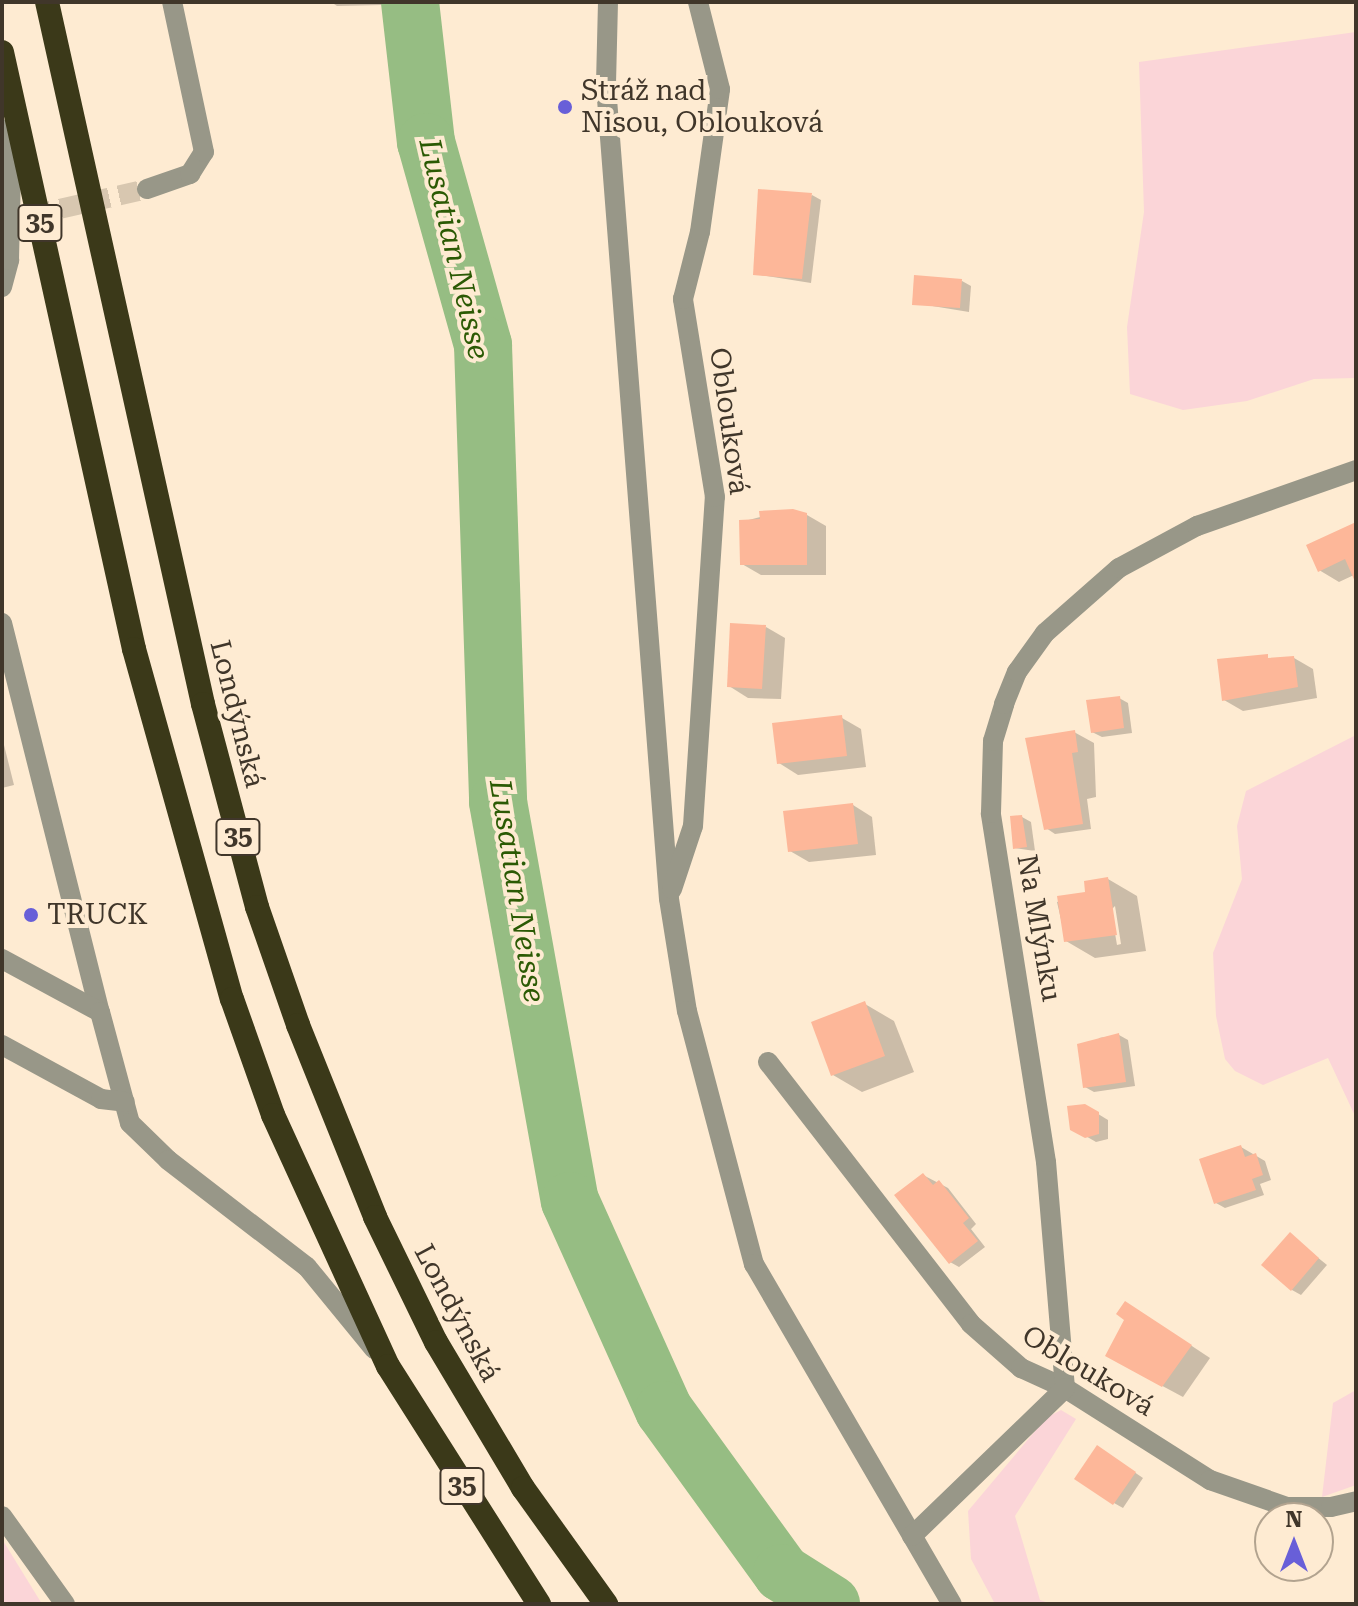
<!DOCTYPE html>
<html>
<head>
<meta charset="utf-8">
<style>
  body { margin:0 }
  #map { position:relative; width:1358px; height:1606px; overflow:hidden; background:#feebd2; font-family:"Roboto Serif",serif }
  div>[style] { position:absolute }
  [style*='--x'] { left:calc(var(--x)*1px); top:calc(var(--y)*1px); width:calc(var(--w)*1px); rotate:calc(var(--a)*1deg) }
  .green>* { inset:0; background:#fbd5d8 }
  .shadow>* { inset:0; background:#0003 }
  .river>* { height:58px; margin:-29px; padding:0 29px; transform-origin:29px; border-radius:29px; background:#96bd83 }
  .building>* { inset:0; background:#fdb799 }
  .minor-tunnel>* { height:20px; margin-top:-10px; transform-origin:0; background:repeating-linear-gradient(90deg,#d8c7b0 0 20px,transparent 0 30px) }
  .minor>* { height:20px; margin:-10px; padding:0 10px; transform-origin:10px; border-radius:10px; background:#989788 }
  .highway>* { height:24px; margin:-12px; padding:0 12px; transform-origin:12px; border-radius:12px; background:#3b3919 }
  .dots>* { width:22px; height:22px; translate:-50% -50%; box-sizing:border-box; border:4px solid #feebd2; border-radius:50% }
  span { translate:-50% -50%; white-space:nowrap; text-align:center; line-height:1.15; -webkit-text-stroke:8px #feebd2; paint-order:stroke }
  .shield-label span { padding:2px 6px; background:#feebd2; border:2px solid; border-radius:6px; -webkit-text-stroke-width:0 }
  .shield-label { font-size:26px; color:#40362a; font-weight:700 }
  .poi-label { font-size:28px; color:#40362a }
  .left { translate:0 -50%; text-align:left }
  .street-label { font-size:28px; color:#40362a }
  .water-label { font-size:30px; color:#2b5a04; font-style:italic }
  .frame { position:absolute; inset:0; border:4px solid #40362a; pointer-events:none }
  .north { position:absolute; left:1254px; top:1502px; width:80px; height:80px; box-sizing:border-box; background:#feebd2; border:2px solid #b2a38f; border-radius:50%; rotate:0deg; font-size:22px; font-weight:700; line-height:32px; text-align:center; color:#40362a }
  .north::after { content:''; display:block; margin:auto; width:28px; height:36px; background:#685fd8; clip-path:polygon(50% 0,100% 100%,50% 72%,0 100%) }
</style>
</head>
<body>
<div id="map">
  <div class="green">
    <i style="clip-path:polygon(1356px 32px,1356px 378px,1314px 379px,1247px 401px,1183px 410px,1130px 394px,1127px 327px,1144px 212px,1139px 62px)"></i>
    <i style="clip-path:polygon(1356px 735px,1356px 1118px,1328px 1058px,1263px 1085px,1235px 1071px,1225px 1059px,1216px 1016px,1213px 953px,1242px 879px,1237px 826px,1246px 791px)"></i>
    <i style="clip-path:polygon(1356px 1390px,1356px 1485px,1322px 1497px,1333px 1403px)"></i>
    <i style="clip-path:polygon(1061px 1410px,1076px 1419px,1015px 1516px,1040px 1600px,1052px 1604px,995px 1604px,971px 1559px,968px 1511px,1046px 1418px)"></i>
    <i style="clip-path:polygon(2px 1539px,42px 1604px,2px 1604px)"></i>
  </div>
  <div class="shadow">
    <i style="clip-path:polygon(331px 2px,382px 2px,382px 5px,337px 6px)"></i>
    <i style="clip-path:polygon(812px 195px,821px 200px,811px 283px,755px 274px)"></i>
    <i style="clip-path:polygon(962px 281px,971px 286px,969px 312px,914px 303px)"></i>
    <i style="clip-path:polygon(775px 513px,807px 515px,826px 526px,826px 575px,761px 575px,742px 564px,741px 522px)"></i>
    <i style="clip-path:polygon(1356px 524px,1356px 579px,1354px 575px,1339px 582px,1319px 570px)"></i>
    <i style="clip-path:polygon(766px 627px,785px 638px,781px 699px,748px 698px,729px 686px)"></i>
    <i style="clip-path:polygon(1294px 658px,1313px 669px,1317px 698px,1243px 711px,1224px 700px)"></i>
    <i style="clip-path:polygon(1119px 698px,1128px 703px,1132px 733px,1102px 737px,1092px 732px)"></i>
    <i style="clip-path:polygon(842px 718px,861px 729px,866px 767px,798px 775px,779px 763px)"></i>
    <i style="clip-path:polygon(1074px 732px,1094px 743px,1096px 797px,1087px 799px,1091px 829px,1055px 834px,1046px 828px)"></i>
    <i style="clip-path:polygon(2px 737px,14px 785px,2px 788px)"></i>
    <i style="clip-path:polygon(853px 805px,872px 817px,876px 855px,809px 862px,790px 851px)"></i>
    <i style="clip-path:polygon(1022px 817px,1031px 822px,1035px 851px,1015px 848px)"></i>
    <i style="clip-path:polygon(evenodd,1108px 879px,1137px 896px,1146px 951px,1095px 958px,1066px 941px,1057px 902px,1088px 894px,1108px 879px,1115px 906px,1121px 944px,1117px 945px,1111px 910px,1115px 906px)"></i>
    <i style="clip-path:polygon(865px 1004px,894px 1021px,914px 1072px,862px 1092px,833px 1075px)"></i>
    <i style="clip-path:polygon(1119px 1035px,1128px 1040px,1135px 1086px,1094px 1092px,1085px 1087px,1099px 1038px)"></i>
    <i style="clip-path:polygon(1085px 1106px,1108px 1120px,1108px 1139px,1096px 1142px,1072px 1128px)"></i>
    <i style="clip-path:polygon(1241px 1147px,1265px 1161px,1271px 1180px,1260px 1184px,1264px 1195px,1225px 1208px,1216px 1203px)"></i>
    <i style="clip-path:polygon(923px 1175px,948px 1188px,976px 1224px,971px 1229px,985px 1247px,959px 1267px,950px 1262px)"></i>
    <i style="clip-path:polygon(1290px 1235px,1327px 1265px,1301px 1295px,1292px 1290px)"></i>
    <i style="clip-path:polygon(1145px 1315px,1210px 1358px,1183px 1397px,1127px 1367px)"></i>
    <i style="clip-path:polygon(1106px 1453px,1143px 1478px,1123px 1508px,1114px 1503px)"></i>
  </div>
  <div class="river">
    <i style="--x:410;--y:2;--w:141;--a:83.5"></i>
    <i style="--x:426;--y:142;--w:211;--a:74.3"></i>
    <i style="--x:483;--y:345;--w:457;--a:88.1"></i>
    <i style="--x:498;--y:802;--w:405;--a:79.8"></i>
    <i style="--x:570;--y:1201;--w:229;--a:65.8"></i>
    <i style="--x:664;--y:1410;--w:201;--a:54.1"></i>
    <i style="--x:782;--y:1573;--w:58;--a:32.3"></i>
  </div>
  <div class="building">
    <i style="clip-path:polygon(758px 189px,812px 193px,802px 279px,753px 275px)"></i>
    <i style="clip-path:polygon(914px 275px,962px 279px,960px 308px,912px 305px)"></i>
    <i style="clip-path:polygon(793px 509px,807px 513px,807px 565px,740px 565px,739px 520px,760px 519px,759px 511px)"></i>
    <i style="clip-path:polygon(1356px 522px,1356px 584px,1345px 559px,1318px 572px,1306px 545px)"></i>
    <i style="clip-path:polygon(730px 623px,766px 625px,762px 689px,727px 687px)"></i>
    <i style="clip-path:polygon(1268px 654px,1268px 658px,1294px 656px,1298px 687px,1222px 701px,1217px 659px)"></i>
    <i style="clip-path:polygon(1120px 696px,1124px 728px,1091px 733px,1086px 700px)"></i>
    <i style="clip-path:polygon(842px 715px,847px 756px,777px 764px,772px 723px)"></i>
    <i style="clip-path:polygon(1075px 730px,1078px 752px,1072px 753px,1083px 824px,1044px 830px,1025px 738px)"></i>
    <i style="clip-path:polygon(853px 803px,858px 844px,788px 852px,783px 811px)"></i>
    <i style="clip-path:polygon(1022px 815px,1027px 847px,1013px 849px,1010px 816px)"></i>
    <i style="clip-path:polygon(1108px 877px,1117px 935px,1064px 942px,1057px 896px,1085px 892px,1084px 881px)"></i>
    <i style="clip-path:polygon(865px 1001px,885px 1056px,831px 1076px,811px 1022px)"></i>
    <i style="clip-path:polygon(1119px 1033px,1126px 1082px,1083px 1088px,1077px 1044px)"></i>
    <i style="clip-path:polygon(1085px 1104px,1099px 1112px,1099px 1134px,1085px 1138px,1070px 1130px,1067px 1106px)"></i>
    <i style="clip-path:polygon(1241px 1145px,1245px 1157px,1256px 1153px,1263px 1175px,1252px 1179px,1256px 1190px,1214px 1204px,1199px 1159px)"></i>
    <i style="clip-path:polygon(923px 1173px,933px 1185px,939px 1180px,969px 1218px,963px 1223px,978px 1241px,949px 1264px,894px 1195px)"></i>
    <i style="clip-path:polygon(1290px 1232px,1319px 1258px,1291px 1291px,1261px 1265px)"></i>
    <i style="clip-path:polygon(1125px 1301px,1192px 1345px,1162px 1387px,1105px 1356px,1124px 1320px,1116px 1314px)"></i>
    <i style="clip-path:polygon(1097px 1445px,1136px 1472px,1113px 1505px,1074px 1479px)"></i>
  </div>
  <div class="minor-tunnel">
    <i style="--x:2;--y:222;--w:149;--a:-12.8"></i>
  </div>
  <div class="minor">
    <i style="--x:608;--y:2;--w:84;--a:91.4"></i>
    <i style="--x:606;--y:86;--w:815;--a:85.57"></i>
    <i style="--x:669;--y:899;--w:113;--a:80.9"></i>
    <i style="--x:687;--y:1011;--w:262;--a:75.2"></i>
    <i style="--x:754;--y:1264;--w:393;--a:59.8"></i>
    <i style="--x:147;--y:189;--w:46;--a:-19.2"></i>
    <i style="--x:190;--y:174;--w:26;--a:-58"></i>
    <i style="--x:204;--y:152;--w:153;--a:-102"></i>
    <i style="--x:2;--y:287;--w:28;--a:-75"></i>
    <i style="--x:9;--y:260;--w:134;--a:-88.7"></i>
    <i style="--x:2;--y:623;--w:401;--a:75.9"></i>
    <i style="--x:672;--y:889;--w:66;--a:-71.6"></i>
    <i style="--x:693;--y:826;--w:330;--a:-86.2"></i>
    <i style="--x:715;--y:497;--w:201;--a:-99.2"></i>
    <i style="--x:683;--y:299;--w:69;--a:-75.8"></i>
    <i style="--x:700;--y:232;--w:144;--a:-82"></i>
    <i style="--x:720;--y:89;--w:90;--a:-104.2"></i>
    <i style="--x:2;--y:959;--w:111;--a:28.4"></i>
    <i style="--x:100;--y:1012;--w:115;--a:74.9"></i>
    <i style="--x:130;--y:1123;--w:53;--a:44.2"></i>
    <i style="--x:168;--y:1160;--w:175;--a:37.6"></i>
    <i style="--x:307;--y:1267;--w:106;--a:50.7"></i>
    <i style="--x:2;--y:1045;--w:113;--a:28.6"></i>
    <i style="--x:101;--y:1099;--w:24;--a:7"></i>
    <i style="--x:768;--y:1062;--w:331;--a:52.2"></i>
    <i style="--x:971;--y:1324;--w:67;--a:41.3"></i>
    <i style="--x:1021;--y:1368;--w:48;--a:24.4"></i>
    <i style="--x:1065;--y:1388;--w:172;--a:32.4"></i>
    <i style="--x:1210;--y:1480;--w:82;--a:19.3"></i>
    <i style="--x:1287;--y:1507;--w:44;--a:0"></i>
    <i style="--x:1331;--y:1507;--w:26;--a:-13"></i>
    <i style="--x:1065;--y:1388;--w:227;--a:-94.8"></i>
    <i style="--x:1046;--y:1162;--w:353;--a:-99"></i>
    <i style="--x:991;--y:813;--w:72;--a:-88.4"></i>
    <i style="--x:993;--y:741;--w:39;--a:-73"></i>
    <i style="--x:1004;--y:704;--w:35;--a:-68"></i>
    <i style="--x:1017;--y:672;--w:48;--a:-54.3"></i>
    <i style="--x:1045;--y:633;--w:98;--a:-41.3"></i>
    <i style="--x:1119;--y:568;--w:89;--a:-28.3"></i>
    <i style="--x:1197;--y:526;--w:169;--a:-19.4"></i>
    <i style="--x:2;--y:1516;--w:108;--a:54.4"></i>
    <i style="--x:912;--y:1536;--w:213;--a:-44"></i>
  </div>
  <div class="highway">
    <i style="--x:47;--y:2;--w:719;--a:77.47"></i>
    <i style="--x:203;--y:704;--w:210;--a:75.1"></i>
    <i style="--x:257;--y:907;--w:125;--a:70.8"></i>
    <i style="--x:298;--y:1025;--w:207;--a:68.1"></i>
    <i style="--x:375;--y:1217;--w:139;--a:64"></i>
    <i style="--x:436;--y:1342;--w:170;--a:59.2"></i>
    <i style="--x:523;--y:1488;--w:143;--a:54.4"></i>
    <i style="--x:2;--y:52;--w:611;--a:77.53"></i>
    <i style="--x:134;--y:649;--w:363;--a:74.4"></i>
    <i style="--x:232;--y:999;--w:123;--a:70.5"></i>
    <i style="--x:273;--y:1115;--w:276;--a:65.4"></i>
    <i style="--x:388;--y:1366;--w:282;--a:57.6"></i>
  </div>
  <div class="dots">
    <i style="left:565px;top:107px;background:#685fd8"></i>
    <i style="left:31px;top:915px;background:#685fd8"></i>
  </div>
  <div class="shield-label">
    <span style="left:40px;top:223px">35</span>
    <span style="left:238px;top:837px">35</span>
    <span style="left:462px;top:1486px">35</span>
  </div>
  <div class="poi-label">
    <span class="left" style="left:581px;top:107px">Stráž nad<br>Nisou, Oblouková</span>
    <span class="left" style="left:47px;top:915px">TRUCK</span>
  </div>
  <div class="street-label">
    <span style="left:729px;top:421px;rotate:82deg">Oblouková</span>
    <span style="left:237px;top:714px;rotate:76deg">Londýnská</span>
    <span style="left:1039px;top:928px;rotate:80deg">Na Mlýnku</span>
    <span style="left:457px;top:1313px;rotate:62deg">Londýnská</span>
    <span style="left:1088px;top:1371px;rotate:31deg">Oblouková</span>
  </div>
  <div class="water-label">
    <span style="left:454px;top:249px;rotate:77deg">Lusatian Neisse</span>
    <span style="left:517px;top:891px;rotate:81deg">Lusatian Neisse</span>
  </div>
  <div class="frame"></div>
  <div class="north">N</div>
</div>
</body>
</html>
